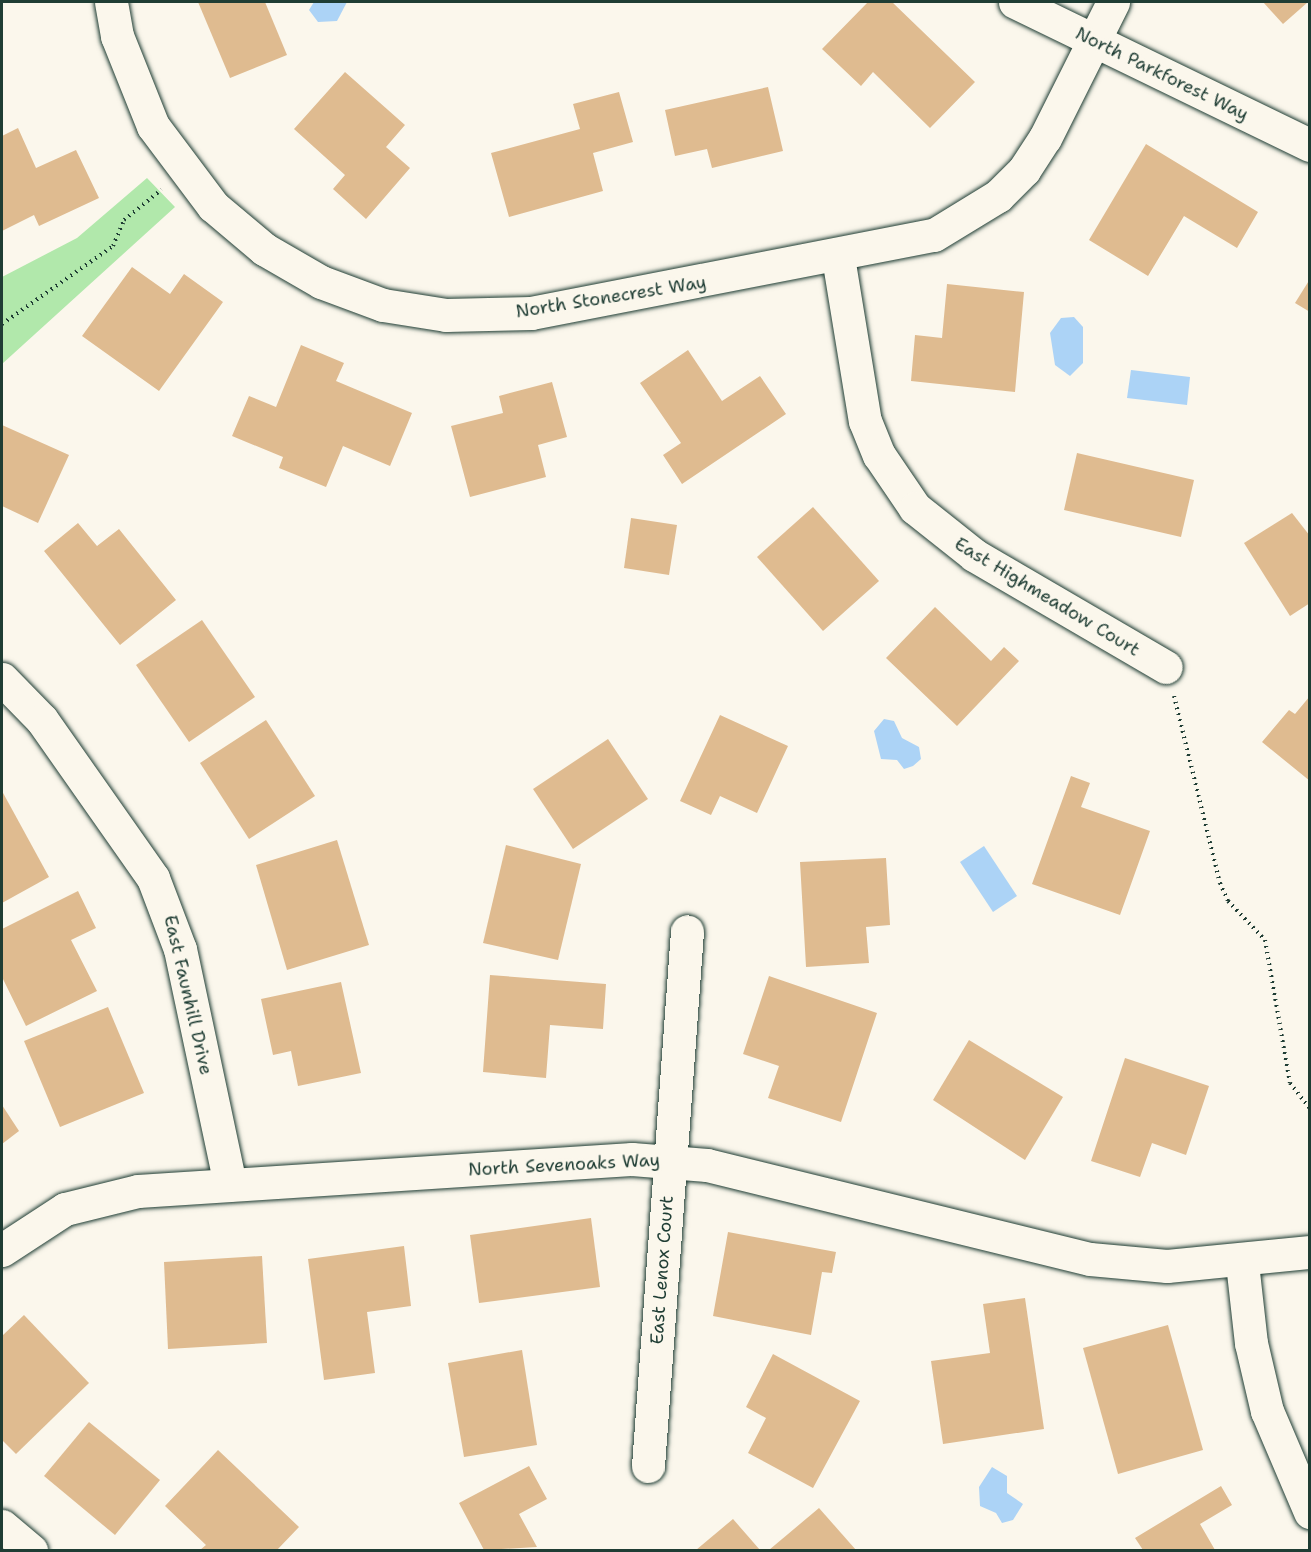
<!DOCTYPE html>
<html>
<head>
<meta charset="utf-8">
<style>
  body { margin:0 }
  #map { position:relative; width:1311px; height:1552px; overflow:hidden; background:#fbf7ec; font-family:"Shantell Sans",sans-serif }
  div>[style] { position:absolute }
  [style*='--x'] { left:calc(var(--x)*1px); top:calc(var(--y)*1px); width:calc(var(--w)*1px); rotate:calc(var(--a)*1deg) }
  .green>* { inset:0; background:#b1e8ab }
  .water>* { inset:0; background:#acd3f6 }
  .building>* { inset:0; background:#dfbb90 }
  .path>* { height:4px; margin-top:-2px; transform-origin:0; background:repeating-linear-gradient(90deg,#1f3d34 0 1.5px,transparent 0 6px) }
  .roads { filter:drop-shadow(0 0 2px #1f3d34) drop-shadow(0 0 2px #1f3d34) }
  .minor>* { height:33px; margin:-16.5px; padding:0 16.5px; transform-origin:16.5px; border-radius:16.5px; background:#fbf7ec }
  span { translate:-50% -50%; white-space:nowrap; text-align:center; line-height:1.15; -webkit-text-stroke:5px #fbf7ec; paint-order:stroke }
  .street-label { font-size:18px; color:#1f3d34 }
  .frame { position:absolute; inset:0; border:3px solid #1f3d34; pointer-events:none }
</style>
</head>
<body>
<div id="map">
  <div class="green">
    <i style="clip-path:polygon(147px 178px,175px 207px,2px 364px,2px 277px,77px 238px)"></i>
  </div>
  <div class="water">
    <i style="clip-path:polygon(314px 2px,347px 2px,337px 21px,318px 22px,309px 10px)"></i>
    <i style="clip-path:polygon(1074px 317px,1083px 327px,1083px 363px,1070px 376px,1055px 365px,1050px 333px,1061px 318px)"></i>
    <i style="clip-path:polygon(1131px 370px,1190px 377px,1187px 405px,1127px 398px)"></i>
    <i style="clip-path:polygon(884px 719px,894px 721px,902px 738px,919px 747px,921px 759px,913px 766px,904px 769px,897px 760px,881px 759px,874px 731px)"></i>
    <i style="clip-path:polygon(984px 846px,1017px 896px,993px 912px,960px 862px)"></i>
    <i style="clip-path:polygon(992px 1467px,1007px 1476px,1007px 1493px,1023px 1504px,1013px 1520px,1002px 1523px,996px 1513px,980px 1506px,979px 1487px)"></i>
  </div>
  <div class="building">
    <i style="clip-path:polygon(198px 2px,265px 2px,287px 55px,230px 78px)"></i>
    <i style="clip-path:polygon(868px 2px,892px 2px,975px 82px,930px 128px,873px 72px,861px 86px,822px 49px)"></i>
    <i style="clip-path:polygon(1263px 2px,1308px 2px,1283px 24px)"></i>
    <i style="clip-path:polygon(345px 72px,405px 125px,386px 147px,410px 168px,366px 219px,333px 189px,345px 175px,294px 129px)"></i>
    <i style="clip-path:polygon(768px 87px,783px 151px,712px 168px,707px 149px,675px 156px,665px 110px)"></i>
    <i style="clip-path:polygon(619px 92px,633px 142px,593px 153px,603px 191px,509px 217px,491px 153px,580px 129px,573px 104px)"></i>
    <i style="clip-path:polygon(18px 128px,36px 168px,76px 150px,99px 198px,39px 226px,34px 215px,2px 231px,2px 136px)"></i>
    <i style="clip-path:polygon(1146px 144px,1258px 212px,1237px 248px,1184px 216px,1148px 276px,1089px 240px)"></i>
    <i style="clip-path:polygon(132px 267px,170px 294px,184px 274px,223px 302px,159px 391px,82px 336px)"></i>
    <i style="clip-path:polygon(1310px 279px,1310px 312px,1295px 303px)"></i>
    <i style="clip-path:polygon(947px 284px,1024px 292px,1015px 392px,911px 381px,915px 335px,942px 338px)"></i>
    <i style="clip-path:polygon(301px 345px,344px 363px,336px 381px,412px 413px,390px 466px,343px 446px,326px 487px,279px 468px,283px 457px,232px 436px,249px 396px,276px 407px)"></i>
    <i style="clip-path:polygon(688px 350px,722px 401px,760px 376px,786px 414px,682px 484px,663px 455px,681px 443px,640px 383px)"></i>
    <i style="clip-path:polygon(552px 382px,567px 437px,538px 445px,546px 477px,470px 497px,451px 426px,503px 413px,499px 396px)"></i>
    <i style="clip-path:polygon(2px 425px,69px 455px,38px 523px,2px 506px)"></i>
    <i style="clip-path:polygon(1077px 453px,1194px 480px,1181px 537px,1064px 510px)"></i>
    <i style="clip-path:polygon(813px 507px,879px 581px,823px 631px,757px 557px)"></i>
    <i style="clip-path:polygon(1292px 513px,1310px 536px,1310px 603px,1290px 616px,1244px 543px)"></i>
    <i style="clip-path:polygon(631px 518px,677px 525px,669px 575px,624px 568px)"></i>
    <i style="clip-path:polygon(78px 523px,97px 546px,119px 529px,176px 600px,120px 645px,44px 551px)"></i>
    <i style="clip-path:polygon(935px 607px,991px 661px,1004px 647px,1019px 661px,957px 726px,886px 658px)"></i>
    <i style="clip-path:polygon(202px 620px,255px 697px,189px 742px,136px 665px)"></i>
    <i style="clip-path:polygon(1310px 696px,1310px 781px,1262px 742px,1289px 710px,1295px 714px)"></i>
    <i style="clip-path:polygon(720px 715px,788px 746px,757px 813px,720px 796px,711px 815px,680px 801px)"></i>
    <i style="clip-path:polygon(266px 720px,315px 796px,249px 839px,200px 763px)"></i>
    <i style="clip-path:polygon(608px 739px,648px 799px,573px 849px,533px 789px)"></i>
    <i style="clip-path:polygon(1071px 776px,1090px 783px,1081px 807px,1150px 831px,1120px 915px,1032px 884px)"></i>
    <i style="clip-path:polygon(2px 791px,49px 877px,2px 903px)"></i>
    <i style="clip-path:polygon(337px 840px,369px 945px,287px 970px,256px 865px)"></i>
    <i style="clip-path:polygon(506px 845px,581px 864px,558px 960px,483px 943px)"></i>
    <i style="clip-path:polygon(886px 858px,890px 925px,866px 927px,869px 963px,806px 967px,800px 862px)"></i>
    <i style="clip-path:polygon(78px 891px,96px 928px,71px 940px,97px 991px,26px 1026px,2px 977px,2px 929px)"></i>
    <i style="clip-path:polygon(490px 975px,606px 984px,603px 1029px,550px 1025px,546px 1078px,483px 1072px)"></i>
    <i style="clip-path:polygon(769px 976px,877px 1013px,841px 1122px,768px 1098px,779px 1066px,743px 1054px)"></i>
    <i style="clip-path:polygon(341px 982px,361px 1073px,298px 1086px,291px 1051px,273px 1055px,261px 999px)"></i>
    <i style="clip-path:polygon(108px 1007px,144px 1093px,60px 1127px,24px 1041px)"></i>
    <i style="clip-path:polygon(969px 1040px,1063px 1097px,1025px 1160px,933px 1100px)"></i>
    <i style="clip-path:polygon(1125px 1058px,1209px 1086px,1186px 1155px,1152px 1143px,1140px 1177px,1091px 1161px)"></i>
    <i style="clip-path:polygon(2px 1105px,19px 1131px,2px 1144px)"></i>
    <i style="clip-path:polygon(591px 1218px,600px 1287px,479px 1303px,470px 1235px)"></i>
    <i style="clip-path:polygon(728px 1232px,836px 1252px,832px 1273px,822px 1272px,811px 1335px,713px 1316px)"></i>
    <i style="clip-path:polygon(404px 1246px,411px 1306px,367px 1312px,375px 1373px,324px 1380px,308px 1259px)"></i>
    <i style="clip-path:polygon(262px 1256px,267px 1343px,168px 1349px,164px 1262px)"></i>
    <i style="clip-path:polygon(1025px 1298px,1044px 1429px,943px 1444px,931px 1361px,990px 1353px,983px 1304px)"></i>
    <i style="clip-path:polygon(24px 1315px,89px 1383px,16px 1454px,2px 1440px,2px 1336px)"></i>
    <i style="clip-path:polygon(1168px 1325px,1203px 1450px,1118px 1474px,1083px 1348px)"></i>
    <i style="clip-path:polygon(522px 1350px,537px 1445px,464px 1457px,448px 1363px)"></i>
    <i style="clip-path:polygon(773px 1354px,860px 1401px,813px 1488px,748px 1453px,766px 1418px,746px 1407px)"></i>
    <i style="clip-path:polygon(89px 1422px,160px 1480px,115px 1535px,44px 1476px)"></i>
    <i style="clip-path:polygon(218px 1450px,299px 1527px,277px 1550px,200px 1550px,206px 1545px,165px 1506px)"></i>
    <i style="clip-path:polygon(529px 1466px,547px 1499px,519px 1514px,537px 1547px,484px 1550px,459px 1503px)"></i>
    <i style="clip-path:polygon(1221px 1486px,1232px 1505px,1200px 1524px,1215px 1550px,1143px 1550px,1135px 1538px)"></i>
    <i style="clip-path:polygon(819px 1508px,856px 1550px,769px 1550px)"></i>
    <i style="clip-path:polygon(733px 1519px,760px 1550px,696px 1550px)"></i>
  </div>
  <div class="path">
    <i style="--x:2;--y:324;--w:136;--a:-35.1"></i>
    <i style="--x:113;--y:246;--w:28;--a:-67"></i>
    <i style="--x:124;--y:220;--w:48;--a:-39"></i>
    <i style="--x:1174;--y:696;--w:193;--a:76.2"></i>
    <i style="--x:1220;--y:883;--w:20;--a:66"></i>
    <i style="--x:1228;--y:901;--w:54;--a:46.5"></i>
    <i style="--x:1265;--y:940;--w:145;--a:80.1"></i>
    <i style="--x:1290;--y:1083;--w:33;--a:52"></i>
  </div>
  <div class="roads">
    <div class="minor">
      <i style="--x:111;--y:2;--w:35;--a:80"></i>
      <i style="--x:117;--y:36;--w:97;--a:68.2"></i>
      <i style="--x:153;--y:126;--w:100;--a:53.1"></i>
      <i style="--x:213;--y:206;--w:67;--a:40.1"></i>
      <i style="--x:264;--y:249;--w:66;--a:30.1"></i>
      <i style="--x:321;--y:282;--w:66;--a:20.4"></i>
      <i style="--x:383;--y:305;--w:64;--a:9"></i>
      <i style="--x:446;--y:315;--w:85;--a:-1.3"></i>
      <i style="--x:531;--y:313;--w:410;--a:-11"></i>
      <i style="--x:934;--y:235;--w:75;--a:-31.4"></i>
      <i style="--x:998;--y:196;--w:37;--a:-45"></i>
      <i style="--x:1024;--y:170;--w:38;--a:-57"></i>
      <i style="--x:1045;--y:138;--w:152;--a:-63.4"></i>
      <i style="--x:1015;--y:2;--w:328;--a:25.9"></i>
      <i style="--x:838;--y:257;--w:166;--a:80.7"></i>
      <i style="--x:865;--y:421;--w:37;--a:68"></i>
      <i style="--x:879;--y:455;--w:64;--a:55.8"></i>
      <i style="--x:915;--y:508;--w:75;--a:38.5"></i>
      <i style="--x:974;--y:555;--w:222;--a:30.3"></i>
      <i style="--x:2;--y:679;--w:57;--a:45.7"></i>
      <i style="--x:42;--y:720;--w:193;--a:54.9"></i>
      <i style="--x:153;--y:878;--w:76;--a:69.2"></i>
      <i style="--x:180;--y:949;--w:241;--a:78"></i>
      <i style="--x:2;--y:1250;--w:75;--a:-33.1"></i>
      <i style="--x:65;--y:1209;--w:75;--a:-13.9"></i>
      <i style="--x:138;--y:1191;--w:495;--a:-3.7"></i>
      <i style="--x:632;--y:1159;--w:75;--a:4.6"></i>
      <i style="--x:707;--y:1165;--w:394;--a:13.8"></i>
      <i style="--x:1090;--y:1259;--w:77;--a:5.2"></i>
      <i style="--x:1167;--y:1266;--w:144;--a:-5.6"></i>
      <i style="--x:1242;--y:1263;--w:81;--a:83.6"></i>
      <i style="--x:1251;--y:1343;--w:70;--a:76.8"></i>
      <i style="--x:1267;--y:1411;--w:110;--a:66.9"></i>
      <i style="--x:648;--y:1466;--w:536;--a:-85.83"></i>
      <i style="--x:2;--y:1526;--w:38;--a:40"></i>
    </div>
  </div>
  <div class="street-label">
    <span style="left:1162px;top:74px;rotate:26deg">North Parkforest Way</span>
    <span style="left:611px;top:297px;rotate:-9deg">North Stonecrest Way</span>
    <span style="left:1047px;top:597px;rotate:31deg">East Highmeadow Court</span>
    <span style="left:188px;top:995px;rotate:77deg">East Faunhill Drive</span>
    <span style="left:564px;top:1165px;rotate:-3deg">North Sevenoaks Way</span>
    <span style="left:662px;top:1270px;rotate:-86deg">East Lenox Court</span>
  </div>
  <div class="frame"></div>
</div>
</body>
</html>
